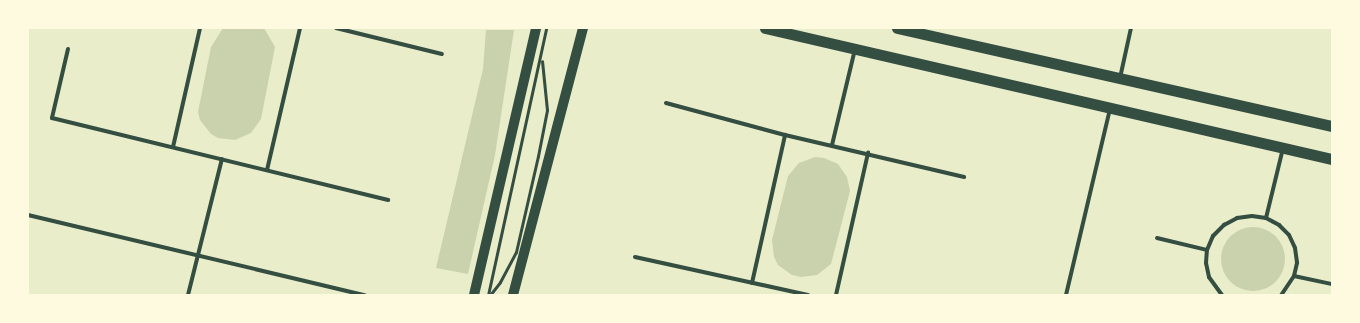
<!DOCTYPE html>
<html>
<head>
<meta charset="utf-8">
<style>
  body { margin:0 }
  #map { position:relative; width:1360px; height:323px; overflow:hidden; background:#e9edc9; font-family:Poppins,sans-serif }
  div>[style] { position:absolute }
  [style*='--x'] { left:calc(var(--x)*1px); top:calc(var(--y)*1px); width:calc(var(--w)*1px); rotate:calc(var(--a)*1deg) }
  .green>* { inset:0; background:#cad2ad }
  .round { border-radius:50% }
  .service>* { height:3px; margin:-1.5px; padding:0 1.5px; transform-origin:1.5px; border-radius:1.5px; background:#344e41 }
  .minor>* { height:4px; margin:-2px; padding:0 2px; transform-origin:2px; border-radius:2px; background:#344e41 }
  .primary>* { height:10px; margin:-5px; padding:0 5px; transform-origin:5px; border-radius:5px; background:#344e41 }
  .trunk>* { height:11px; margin:-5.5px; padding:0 5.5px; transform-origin:5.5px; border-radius:5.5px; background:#344e41 }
  span { translate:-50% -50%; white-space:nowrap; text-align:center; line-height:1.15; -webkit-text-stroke:4px #fefae0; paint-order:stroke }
  .frame { position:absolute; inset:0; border:29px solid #fefae0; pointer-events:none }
</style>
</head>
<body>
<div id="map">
  <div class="green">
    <i style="clip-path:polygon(223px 28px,264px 28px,275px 47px,261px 119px,251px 133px,235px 140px,218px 138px,211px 134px,200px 120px,198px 112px,211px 47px)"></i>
    <i style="clip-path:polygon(486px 30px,514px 30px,495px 155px,468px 274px,436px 268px,483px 69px)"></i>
    <i style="clip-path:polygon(815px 157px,824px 158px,838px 164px,847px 177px,850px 191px,831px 264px,817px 275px,801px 277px,792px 275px,778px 265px,774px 257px,772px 240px,788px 176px,799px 163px)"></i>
    <i class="round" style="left:1221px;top:227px;width:64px;height:64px"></i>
  </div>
  <div class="service">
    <i style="--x:488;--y:295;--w:273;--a:-77.7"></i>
    <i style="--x:490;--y:295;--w:16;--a:-52"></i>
    <i style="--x:500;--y:282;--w:34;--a:-62"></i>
    <i style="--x:516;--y:252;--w:98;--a:-77.1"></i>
    <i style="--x:538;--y:156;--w:47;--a:-78.9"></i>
    <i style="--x:547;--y:110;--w:49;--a:-95.8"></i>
  </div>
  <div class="minor">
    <i style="--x:336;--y:28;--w:109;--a:13.8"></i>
    <i style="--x:68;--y:49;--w:71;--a:103.1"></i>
    <i style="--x:52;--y:118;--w:346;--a:13.7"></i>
    <i style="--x:1120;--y:78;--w:51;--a:-77.6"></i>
    <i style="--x:666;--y:103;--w:123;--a:15.1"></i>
    <i style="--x:785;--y:135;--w:184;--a:13.2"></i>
    <i style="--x:832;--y:145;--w:99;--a:-76.5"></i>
    <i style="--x:173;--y:147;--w:122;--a:-77.2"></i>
    <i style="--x:267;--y:170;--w:146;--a:-76.9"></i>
    <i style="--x:28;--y:215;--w:346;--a:13.4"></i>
    <i style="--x:1266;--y:218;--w:72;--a:-76.3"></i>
    <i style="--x:1157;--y:238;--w:51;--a:13.5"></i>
    <i style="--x:635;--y:257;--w:177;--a:12.4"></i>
    <i style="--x:1294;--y:276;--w:39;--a:12"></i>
    <i style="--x:752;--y:283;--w:152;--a:-77.4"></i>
    <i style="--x:188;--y:295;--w:140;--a:-76"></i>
    <i style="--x:836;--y:295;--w:146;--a:-77.3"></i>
    <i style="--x:1066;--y:295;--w:191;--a:-76.7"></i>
    <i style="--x:1222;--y:295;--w:22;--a:-126"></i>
    <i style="--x:1209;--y:277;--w:14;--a:-102"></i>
    <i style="--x:1206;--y:263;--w:13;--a:-86"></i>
    <i style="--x:1207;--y:250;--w:15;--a:-67"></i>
    <i style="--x:1213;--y:236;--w:16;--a:-45"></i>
    <i style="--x:1224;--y:225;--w:15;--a:-28"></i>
    <i style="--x:1237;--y:218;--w:15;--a:-8"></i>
    <i style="--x:1252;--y:216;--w:14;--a:8"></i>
    <i style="--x:1266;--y:218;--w:15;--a:28"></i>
    <i style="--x:1279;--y:225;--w:14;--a:45"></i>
    <i style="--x:1289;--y:235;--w:14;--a:65"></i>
    <i style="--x:1295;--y:248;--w:15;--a:82"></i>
    <i style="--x:1297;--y:263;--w:13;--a:103"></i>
    <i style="--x:1294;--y:276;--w:23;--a:124"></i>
  </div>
  <div class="primary">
    <i style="--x:474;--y:295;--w:274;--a:-76.9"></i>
    <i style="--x:513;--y:295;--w:276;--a:-75.3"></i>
  </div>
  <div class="trunk">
    <i style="--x:765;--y:28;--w:582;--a:13.01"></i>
    <i style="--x:897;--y:28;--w:446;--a:12.7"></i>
  </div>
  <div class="frame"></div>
</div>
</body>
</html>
